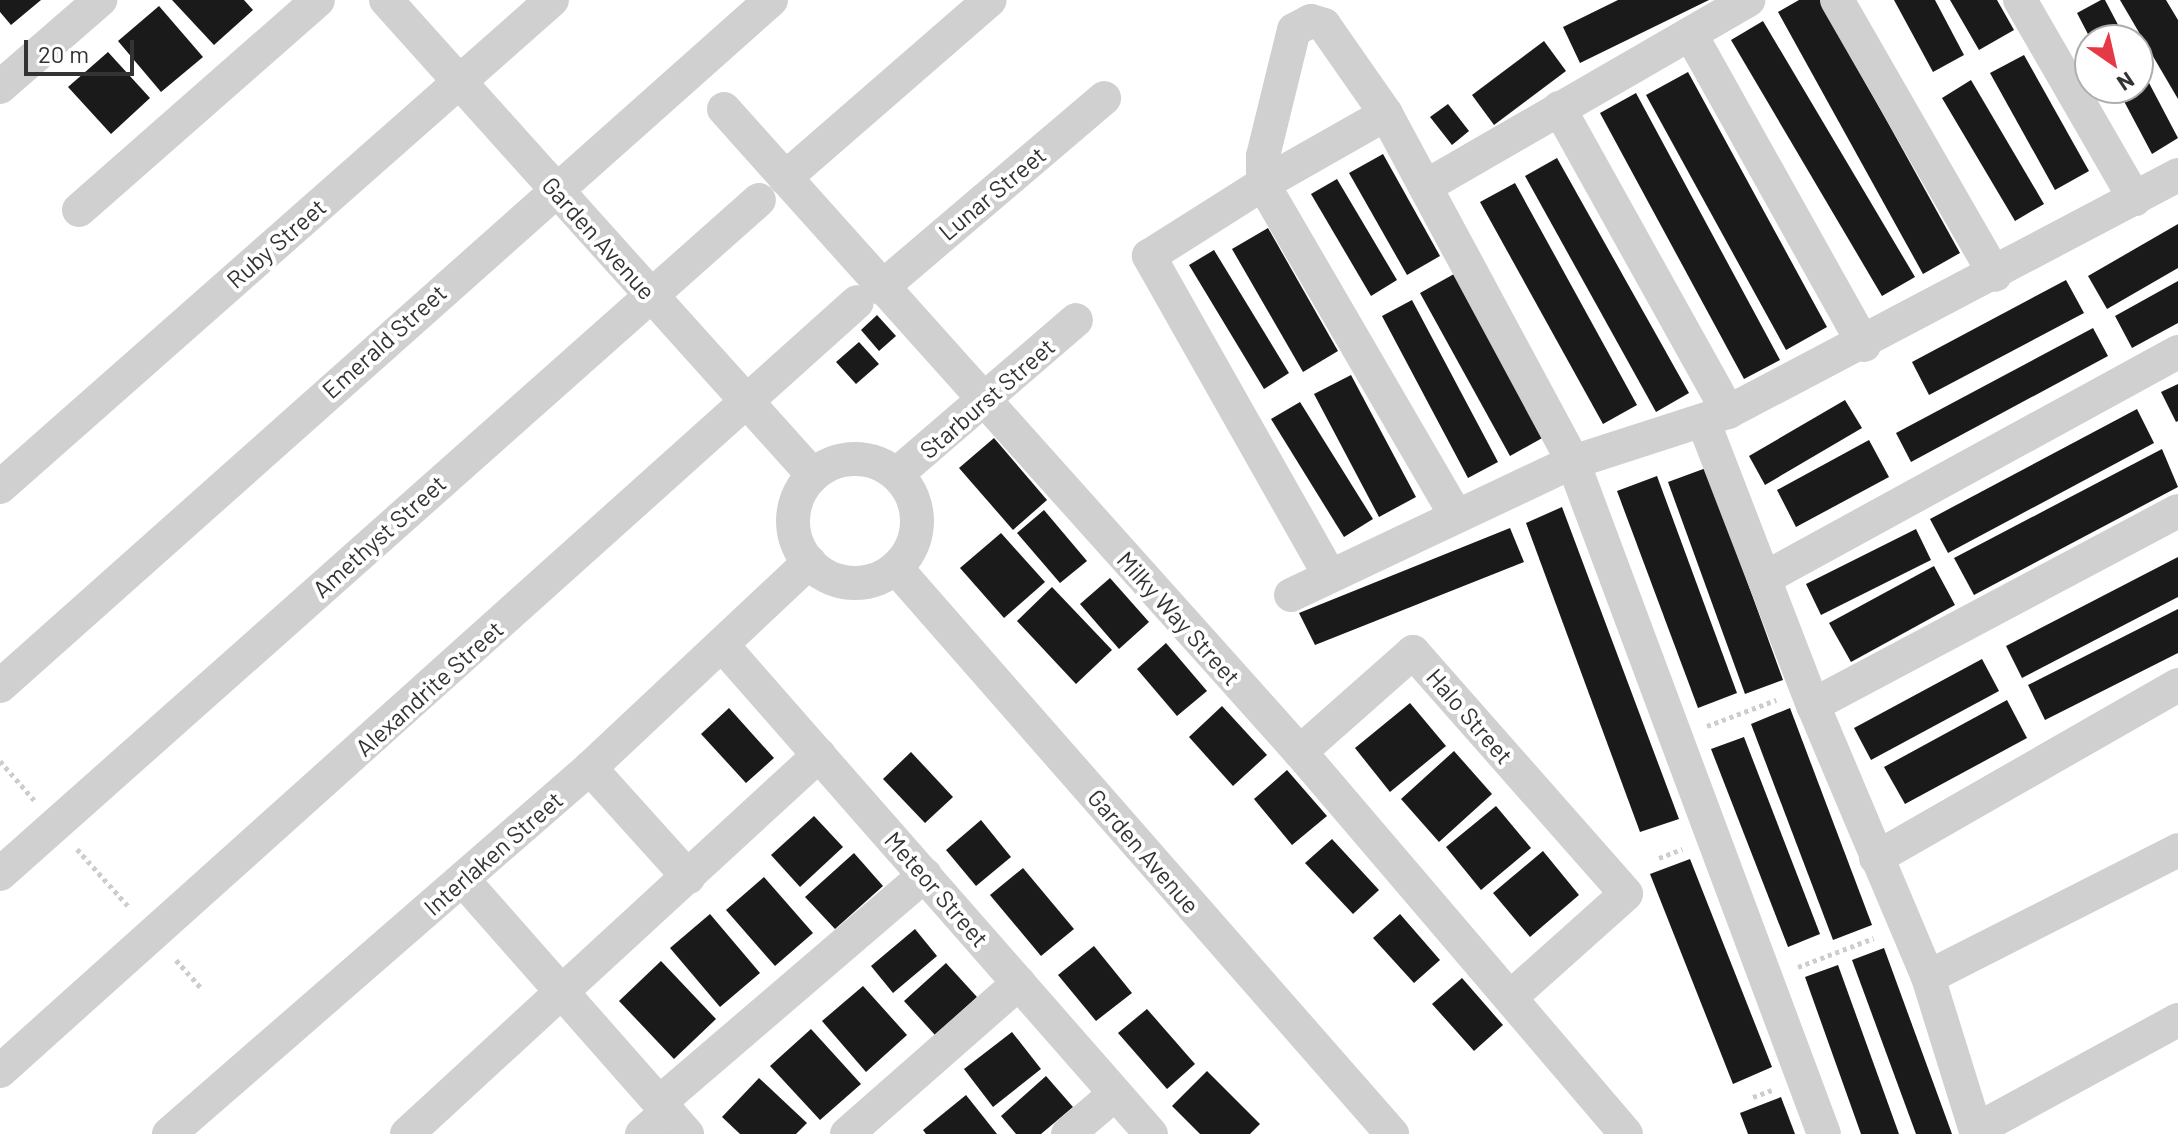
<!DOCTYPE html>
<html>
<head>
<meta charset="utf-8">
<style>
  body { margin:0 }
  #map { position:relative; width:2178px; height:1134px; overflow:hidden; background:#fff; font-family:Barlow,sans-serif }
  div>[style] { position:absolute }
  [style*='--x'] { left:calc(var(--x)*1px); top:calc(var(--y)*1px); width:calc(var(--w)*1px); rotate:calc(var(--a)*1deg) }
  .building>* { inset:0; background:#1a1a1a }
  .path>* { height:5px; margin-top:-2.5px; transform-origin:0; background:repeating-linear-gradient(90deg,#cdcdcd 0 4px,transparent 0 8px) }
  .street>* { height:34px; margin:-17px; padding:0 17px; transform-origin:17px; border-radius:17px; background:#d0d0d0 }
  .street>.ring { margin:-17px; padding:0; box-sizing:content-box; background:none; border:34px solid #d0d0d0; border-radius:50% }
  span { translate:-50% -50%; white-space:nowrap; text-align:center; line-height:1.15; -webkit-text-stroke:8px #fff; paint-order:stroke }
  .street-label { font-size:24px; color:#333 }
  .north { position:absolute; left:2074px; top:24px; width:80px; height:80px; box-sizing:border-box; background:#fff; border:2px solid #adadad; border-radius:50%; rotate:146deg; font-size:22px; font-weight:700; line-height:32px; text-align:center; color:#333 }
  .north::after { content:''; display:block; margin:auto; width:28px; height:36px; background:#e63946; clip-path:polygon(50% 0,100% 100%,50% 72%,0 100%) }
  .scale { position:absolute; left:24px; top:40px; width:110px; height:36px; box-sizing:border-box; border:4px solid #333; border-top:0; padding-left:10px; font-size:24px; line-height:28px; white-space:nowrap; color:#333; -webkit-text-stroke:6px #fff; paint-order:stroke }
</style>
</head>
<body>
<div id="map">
  <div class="building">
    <i style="clip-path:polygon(0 0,41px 0,11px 25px,0 12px)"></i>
    <i style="clip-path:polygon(172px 0,244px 0,253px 10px,214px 45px)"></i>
    <i style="clip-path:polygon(1618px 0,1709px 0,1580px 63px,1563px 27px)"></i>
    <i style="clip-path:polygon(1799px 0,1820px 0,1960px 253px,1923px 274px,1778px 12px)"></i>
    <i style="clip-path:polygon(1894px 0,1935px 0,1964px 55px,1933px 72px)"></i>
    <i style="clip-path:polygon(1950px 0,1997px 0,2014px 30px,1979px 50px)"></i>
    <i style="clip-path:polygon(2101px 0,2105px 0,2126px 40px,2091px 40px,2077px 13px)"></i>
    <i style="clip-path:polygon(2120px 0,2166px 0,2178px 20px,2178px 99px)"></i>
    <i style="clip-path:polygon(159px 6px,203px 57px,161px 92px,118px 41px)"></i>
    <i style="clip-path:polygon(1763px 21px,1915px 277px,1882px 296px,1731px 40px)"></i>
    <i style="clip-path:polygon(1544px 41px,1566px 71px,1494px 125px,1472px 95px)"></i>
    <i style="clip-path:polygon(108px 52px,150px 98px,111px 134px,68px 87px)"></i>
    <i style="clip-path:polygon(2024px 55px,2089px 171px,2055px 190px,1990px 73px)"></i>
    <i style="clip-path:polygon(2138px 62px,2178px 138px,2152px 154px,2117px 88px,2138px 88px)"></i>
    <i style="clip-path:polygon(1688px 72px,1827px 327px,1786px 350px,1646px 95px)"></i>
    <i style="clip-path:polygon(1971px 80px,2044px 204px,2015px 221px,1942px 98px)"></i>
    <i style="clip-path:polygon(1636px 93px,1780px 360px,1744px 379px,1600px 113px)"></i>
    <i style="clip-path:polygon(1448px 104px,1469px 131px,1452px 145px,1430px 117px)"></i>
    <i style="clip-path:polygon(1383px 154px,1440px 256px,1407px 275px,1349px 173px)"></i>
    <i style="clip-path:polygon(1557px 158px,1689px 393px,1656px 412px,1525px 176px)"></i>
    <i style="clip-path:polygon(1337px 179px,1397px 280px,1371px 296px,1311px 194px)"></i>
    <i style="clip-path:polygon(1515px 183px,1637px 405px,1603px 424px,1480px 202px)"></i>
    <i style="clip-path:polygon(2178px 224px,2178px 268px,2107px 309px,2088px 276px)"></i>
    <i style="clip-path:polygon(1268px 228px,1338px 351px,1303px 372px,1232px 249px)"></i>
    <i style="clip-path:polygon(1214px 250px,1289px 373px,1264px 389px,1189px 265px)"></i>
    <i style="clip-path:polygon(1454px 274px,1544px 437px,1510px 456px,1420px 293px)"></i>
    <i style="clip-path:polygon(2066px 280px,2084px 313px,1929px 395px,1912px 362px)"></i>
    <i style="clip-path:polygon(2178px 281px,2178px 323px,2132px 348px,2115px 316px)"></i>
    <i style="clip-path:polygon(1412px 300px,1498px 462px,1468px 478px,1382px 316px)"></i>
    <i style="clip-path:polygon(877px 315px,896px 336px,879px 351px,861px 330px)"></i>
    <i style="clip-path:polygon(2093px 328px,2108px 356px,1911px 462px,1896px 433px)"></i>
    <i style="clip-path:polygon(859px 342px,879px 364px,856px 384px,836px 362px)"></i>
    <i style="clip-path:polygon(1351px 375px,1416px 497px,1379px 517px,1314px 394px)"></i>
    <i style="clip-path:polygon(2178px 384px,2178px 421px,2176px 422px,2161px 392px)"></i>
    <i style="clip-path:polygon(1845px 400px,1862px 428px,1765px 485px,1749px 456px)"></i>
    <i style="clip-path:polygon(1300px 402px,1373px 519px,1344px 537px,1271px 419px)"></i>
    <i style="clip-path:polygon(2137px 409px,2154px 443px,1948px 553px,1930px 519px)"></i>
    <i style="clip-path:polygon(994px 438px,1047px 500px,1013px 530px,959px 468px)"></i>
    <i style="clip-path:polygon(1869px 440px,1889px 477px,1796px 527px,1777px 490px)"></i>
    <i style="clip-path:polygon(2162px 449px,2178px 487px,1974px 595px,1954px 558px)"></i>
    <i style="clip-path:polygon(1706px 468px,1783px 680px,1745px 694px,1668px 482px)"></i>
    <i style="clip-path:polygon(1657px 476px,1737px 693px,1698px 708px,1617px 491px)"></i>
    <i style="clip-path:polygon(1562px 507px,1679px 819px,1640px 832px,1526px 523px)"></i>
    <i style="clip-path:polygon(1044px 510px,1087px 561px,1060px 583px,1017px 533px)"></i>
    <i style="clip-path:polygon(1510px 528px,1524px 562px,1315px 645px,1299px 613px)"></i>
    <i style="clip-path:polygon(1916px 529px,1931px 560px,1821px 615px,1806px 584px)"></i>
    <i style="clip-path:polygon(1001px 533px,1045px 582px,1004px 618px,960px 568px)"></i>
    <i style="clip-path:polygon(2178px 557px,2178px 597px,2022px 678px,2006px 646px)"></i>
    <i style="clip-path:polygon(1934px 566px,1955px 605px,1851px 662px,1829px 623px)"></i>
    <i style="clip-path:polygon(1110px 578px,1149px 622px,1119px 649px,1080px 604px)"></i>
    <i style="clip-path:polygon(1052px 587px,1112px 650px,1076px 684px,1017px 621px)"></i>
    <i style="clip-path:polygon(2178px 609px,2178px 653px,2045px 720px,2028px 685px)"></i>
    <i style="clip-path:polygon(1166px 643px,1207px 691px,1177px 716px,1137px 669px)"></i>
    <i style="clip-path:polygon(1982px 659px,1999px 691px,1871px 760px,1854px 728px)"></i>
    <i style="clip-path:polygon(2007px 700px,2027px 738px,1905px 804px,1884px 767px)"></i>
    <i style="clip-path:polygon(1410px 703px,1446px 746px,1390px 792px,1355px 748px)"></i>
    <i style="clip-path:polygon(1222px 706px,1267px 755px,1233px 786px,1189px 737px)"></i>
    <i style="clip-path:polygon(729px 708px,774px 758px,746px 783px,701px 734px)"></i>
    <i style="clip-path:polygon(1790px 708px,1872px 925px,1833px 940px,1751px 724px)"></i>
    <i style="clip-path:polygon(1744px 737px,1820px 934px,1788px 947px,1711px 749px)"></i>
    <i style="clip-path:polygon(1454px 751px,1492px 794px,1439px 842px,1401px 799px)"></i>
    <i style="clip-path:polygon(911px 752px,953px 797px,925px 823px,883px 779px)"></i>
    <i style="clip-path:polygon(1287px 770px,1327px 816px,1292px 845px,1254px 799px)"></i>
    <i style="clip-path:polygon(1496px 806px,1531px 848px,1481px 890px,1446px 847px)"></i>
    <i style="clip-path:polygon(814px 816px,843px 847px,800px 887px,771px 855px)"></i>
    <i style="clip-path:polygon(981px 820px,1011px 857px,976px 886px,946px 850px)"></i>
    <i style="clip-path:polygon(1332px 839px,1379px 890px,1353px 914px,1305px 863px)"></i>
    <i style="clip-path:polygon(1543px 851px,1579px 895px,1530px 937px,1493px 893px)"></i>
    <i style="clip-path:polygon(854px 853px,883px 886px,835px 929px,805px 897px)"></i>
    <i style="clip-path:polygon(1690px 859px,1772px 1067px,1733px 1084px,1650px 874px)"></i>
    <i style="clip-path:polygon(1023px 868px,1074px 929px,1041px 956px,990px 895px)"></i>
    <i style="clip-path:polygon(764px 877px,813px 933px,775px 966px,726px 910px)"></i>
    <i style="clip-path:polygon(710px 914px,760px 973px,720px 1007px,670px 948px)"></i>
    <i style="clip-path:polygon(1400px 914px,1440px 960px,1414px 983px,1373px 938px)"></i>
    <i style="clip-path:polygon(915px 929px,937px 956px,893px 993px,871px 966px)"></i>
    <i style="clip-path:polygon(1094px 946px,1132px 993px,1096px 1021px,1058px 975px)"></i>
    <i style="clip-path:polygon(1884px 948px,1952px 1134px,1916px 1134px,1852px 960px)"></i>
    <i style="clip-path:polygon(661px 961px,716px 1019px,674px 1059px,619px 1001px)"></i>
    <i style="clip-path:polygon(946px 963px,977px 997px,935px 1035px,904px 1001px)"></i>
    <i style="clip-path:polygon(1838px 965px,1899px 1134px,1861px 1134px,1805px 977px)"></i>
    <i style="clip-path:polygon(1462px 978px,1503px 1025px,1474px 1051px,1432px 1004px)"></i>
    <i style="clip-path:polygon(863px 986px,907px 1035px,866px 1072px,822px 1021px)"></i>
    <i style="clip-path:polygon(1147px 1009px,1195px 1064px,1167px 1089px,1118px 1033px)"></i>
    <i style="clip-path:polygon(811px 1029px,861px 1084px,820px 1120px,770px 1066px)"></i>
    <i style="clip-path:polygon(1012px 1032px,1041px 1069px,993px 1107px,964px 1069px)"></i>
    <i style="clip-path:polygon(1207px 1071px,1260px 1124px,1250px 1134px,1200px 1134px,1172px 1106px)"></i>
    <i style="clip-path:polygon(1046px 1076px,1073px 1107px,1041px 1134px,1016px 1134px,1001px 1116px)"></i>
    <i style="clip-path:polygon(759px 1078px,807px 1123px,796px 1134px,740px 1134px,722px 1117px)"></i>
    <i style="clip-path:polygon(966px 1095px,997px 1134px,926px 1134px,923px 1130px)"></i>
    <i style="clip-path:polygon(1781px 1097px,1795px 1134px,1748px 1134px,1740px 1113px)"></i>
  </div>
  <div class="path">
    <i style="--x:1707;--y:726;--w:74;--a:-20.6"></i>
    <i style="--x:0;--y:761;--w:52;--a:48.9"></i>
    <i style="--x:77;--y:849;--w:78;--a:48.1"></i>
    <i style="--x:1659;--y:858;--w:25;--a:-21"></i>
    <i style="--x:176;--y:960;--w:39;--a:48"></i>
    <i style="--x:1798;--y:967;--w:81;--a:-20.9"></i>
    <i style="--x:1753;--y:1097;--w:20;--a:-20"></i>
  </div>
  <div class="street">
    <i style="--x:386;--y:0;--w:639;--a:48.05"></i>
    <i style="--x:1837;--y:0;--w:317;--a:60.1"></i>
    <i style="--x:2020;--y:0;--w:230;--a:60"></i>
    <i style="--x:1691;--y:35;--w:355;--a:60.8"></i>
    <i style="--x:0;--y:87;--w:133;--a:-41"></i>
    <i style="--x:1559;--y:108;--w:348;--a:60.9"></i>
    <i style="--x:724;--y:109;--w:863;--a:48.15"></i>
    <i style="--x:1300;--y:752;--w:502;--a:49.52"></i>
    <i style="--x:1386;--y:114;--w:142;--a:150.4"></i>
    <i style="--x:1263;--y:184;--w:384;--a:59.8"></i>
    <i style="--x:785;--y:178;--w:271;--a:-41"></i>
    <i style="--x:1428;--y:185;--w:370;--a:-30"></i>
    <i style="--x:79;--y:210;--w:318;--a:-41.3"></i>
    <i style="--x:881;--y:288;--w:293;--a:-40.4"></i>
    <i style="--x:1704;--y:423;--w:302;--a:68.9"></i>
    <i style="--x:1813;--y:705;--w:295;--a:67.1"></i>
    <i style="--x:1928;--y:977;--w:164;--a:72.7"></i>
    <i class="ring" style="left:793px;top:459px;width:90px;height:90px"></i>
    <i style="--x:897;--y:474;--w:236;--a:-40.7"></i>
    <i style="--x:0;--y:487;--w:736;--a:-41.42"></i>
    <i style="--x:896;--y:568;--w:753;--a:48.77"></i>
    <i style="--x:1330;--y:576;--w:368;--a:-119.5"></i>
    <i style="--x:1149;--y:256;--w:135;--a:-32.3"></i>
    <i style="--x:1263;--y:184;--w:28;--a:-90"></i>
    <i style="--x:1263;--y:156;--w:130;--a:-76.2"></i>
    <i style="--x:1294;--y:30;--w:19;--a:-28"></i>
    <i style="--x:1311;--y:21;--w:14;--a:17"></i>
    <i style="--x:1324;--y:25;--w:108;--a:55.1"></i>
    <i style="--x:1386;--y:114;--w:395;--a:61.7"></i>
    <i style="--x:1573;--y:462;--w:717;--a:69.52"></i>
    <i style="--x:1765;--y:578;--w:471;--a:-28.7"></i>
    <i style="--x:1291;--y:595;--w:312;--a:-25.3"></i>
    <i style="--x:1573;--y:462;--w:163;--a:-17.9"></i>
    <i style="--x:1728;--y:412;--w:509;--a:-27.77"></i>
    <i style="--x:723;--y:646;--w:649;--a:48.75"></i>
    <i style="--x:0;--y:686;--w:1032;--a:-41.66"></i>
    <i style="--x:1813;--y:705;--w:413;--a:-28"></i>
    <i style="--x:1300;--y:752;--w:151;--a:-41.5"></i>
    <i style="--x:1413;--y:652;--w:322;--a:48.6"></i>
    <i style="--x:1626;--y:894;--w:153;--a:138.2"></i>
    <i style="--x:590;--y:768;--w:147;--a:48"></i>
    <i style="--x:1876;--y:858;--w:348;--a:-29.8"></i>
    <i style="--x:0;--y:874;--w:1015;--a:-41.61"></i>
    <i style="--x:463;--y:880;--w:339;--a:48.6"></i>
    <i style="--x:1928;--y:977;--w:280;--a:-26.9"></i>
    <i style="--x:0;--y:1071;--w:1151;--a:-41.9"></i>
    <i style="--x:660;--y:1102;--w:349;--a:-40.6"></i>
    <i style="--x:1976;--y:1130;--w:230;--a:-28.6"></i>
    <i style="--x:169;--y:1134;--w:558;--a:-41"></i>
    <i style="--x:590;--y:768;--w:301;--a:-43.2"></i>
    <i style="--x:407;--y:1134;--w:560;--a:-42.61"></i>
    <i style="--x:642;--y:1134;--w:35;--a:-41"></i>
    <i style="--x:847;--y:1134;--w:229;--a:-41.3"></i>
    <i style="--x:1068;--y:1134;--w:62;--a:-40.4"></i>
  </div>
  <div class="street-label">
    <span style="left:992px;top:193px;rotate:-40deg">Lunar Street</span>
    <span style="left:599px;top:238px;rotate:48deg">Garden Avenue</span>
    <span style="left:276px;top:243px;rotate:-41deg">Ruby Street</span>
    <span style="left:384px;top:341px;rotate:-42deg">Emerald Street</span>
    <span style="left:987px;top:398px;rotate:-41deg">Starburst Street</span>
    <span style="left:379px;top:536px;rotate:-42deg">Amethyst Street</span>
    <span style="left:1179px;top:618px;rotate:48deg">Milky Way Street</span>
    <span style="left:429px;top:688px;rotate:-42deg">Alexandrite Street</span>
    <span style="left:1470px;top:716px;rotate:49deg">Halo Street</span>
    <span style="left:1144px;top:851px;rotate:49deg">Garden Avenue</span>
    <span style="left:493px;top:853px;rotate:-41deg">Interlaken Street</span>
    <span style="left:937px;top:889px;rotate:49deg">Meteor Street</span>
  </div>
  <div class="north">N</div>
  <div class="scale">20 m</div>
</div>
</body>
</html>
